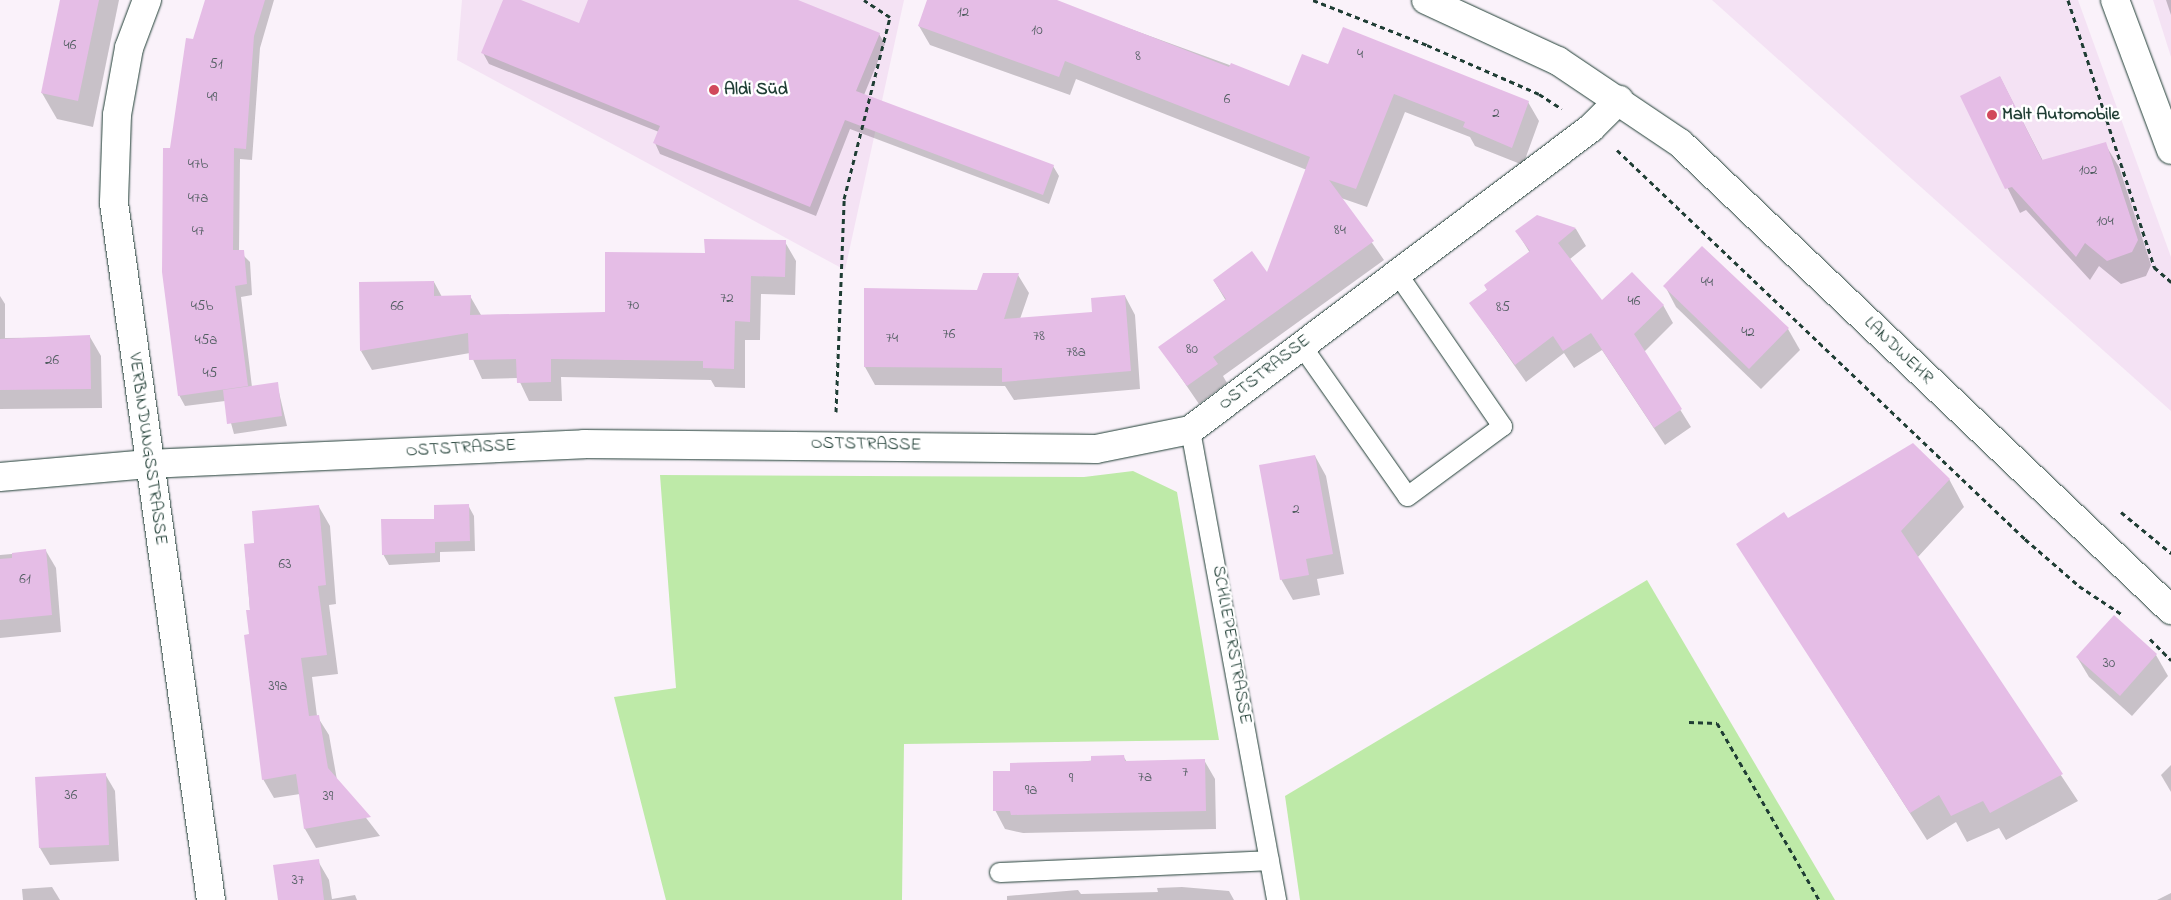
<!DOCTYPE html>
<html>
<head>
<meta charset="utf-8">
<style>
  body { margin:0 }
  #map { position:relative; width:2171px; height:900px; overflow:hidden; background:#faf2fa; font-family:"Indie Flower",sans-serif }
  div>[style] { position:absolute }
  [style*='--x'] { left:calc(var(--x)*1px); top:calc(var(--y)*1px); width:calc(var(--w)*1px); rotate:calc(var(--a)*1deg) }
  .built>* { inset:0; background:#f4e2f4 }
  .green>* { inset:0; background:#beeaa8 }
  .shadow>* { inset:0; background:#0003 }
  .building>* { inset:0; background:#e5bde6 }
  .path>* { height:3px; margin-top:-1.5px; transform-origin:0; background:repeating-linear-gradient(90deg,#1f3d34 0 5px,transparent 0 9px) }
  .roads { filter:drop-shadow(0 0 1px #1f3d34) drop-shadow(0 0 1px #1f3d34) }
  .lane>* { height:19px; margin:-9.5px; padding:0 9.5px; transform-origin:9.5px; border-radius:9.5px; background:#fff }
  .street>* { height:28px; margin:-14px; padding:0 14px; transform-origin:14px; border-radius:14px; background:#fff }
  .primary>* { height:28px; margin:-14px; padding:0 14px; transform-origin:14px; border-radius:14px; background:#fff }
  .dots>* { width:14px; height:14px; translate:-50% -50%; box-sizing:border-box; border:2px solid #fff; border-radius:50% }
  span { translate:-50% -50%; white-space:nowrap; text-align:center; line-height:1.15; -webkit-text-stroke:5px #fff; paint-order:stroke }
  .number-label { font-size:15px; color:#505d60 }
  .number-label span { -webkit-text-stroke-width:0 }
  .poi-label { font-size:18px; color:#1f3d34; font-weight:700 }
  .left { translate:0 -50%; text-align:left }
  .street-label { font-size:18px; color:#1f3d34 }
</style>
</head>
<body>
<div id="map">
  <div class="built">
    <i style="clip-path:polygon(462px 0,904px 0,845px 270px,457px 60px)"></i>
    <i style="clip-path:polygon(1712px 0,2078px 0,2171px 257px,2171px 411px)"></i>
    <i style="clip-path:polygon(2153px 0,2171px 0,2171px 57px)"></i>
  </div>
  <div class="green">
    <i style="clip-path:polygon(1133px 471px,1177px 492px,1219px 740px,904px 744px,902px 900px,666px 900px,614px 697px,676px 688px,660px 475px,1084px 477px)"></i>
    <i style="clip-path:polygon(1647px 580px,1835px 900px,1300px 900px,1285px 796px)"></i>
  </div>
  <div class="shadow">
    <i style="clip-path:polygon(61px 0,119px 0,93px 127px,57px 119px,42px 93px)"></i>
    <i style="clip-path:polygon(206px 0,274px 0,260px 48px,252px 160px,240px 159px,239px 251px,250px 262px,252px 295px,241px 297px,252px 387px,277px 384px,287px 426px,234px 434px,225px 401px,185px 406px,179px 395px,171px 149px)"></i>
    <i style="clip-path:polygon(504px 0,518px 0,579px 25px,590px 0,795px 0,879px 34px,885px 44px,864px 95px,1053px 166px,1059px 176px,1049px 204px,850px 129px,816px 216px,660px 154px,655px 143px,659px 132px,489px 64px,483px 53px)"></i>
    <i style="clip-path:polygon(929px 0,1051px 0,1290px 87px,1329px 66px,1528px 102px,1539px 121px,1523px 165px,1475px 146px,1470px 137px,1405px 112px,1367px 207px,1341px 198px,1384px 260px,1223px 376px,1227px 383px,1199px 404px,1160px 347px,1226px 301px,1214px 281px,1267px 275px,1307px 170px,1076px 79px,1070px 95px,930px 45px,919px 26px)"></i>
    <i style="clip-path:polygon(2166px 0,2171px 0,2171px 15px)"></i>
    <i style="clip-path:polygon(2000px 77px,2043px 161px,2105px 144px,2119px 167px,2151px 265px,2146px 276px,2121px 284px,2099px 266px,2090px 280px,2026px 210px,2020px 213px,1962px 96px)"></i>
    <i style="clip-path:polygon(1538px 216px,1576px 229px,1586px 246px,1570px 259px,1602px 302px,1663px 305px,1673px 323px,1644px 352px,1691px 427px,1665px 445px,1602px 350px,1574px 368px,1564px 353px,1526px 382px,1471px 304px,1530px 253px,1517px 232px)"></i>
    <i style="clip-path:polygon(785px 242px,796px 261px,795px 295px,761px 294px,760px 340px,745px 340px,745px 388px,715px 387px,711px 380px,561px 377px,562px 401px,529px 401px,518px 378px,482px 379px,470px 353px,372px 370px,361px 351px,434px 282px,442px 297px,470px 296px,481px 315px,606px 314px,706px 255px)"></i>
    <i style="clip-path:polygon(1702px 247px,1788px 329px,1800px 350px,1761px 389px,1676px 307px,1665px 286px)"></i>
    <i style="clip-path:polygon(1018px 275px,1029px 293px,1020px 319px,1093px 313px,1125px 296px,1135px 315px,1140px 389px,1014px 400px,1005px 386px,875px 385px,865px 367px,978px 291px)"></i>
    <i style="clip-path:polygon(0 296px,5px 304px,5px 338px,90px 337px,101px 356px,102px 408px,0 409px)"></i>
    <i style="clip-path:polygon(1315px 456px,1326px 476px,1344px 574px,1317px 579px,1320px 595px,1293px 600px,1281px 579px)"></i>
    <i style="clip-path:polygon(1949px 479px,1964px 507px,1917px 558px,2078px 801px,2006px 840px,1999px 828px,1967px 842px,1956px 822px,1927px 840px,1738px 544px,1788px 520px)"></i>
    <i style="clip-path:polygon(468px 505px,474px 516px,475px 551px,440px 552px,440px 562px,389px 565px,383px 554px,435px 520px)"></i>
    <i style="clip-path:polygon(319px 507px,330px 526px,336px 604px,329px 605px,338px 674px,312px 677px,317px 716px,329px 735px,337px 780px,380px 836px,316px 848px,305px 829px,300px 794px,274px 798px,263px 779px,245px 546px,256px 544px)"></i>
    <i style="clip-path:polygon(46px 551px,56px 568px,61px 632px,0 638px,0 555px)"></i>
    <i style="clip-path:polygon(2114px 617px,2156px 655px,2168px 676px,2132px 716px,2089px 677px,2077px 657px)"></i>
    <i style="clip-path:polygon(1123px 756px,1127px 762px,1204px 760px,1215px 779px,1216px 829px,1023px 833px,1005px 829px,995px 810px,1011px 772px)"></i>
    <i style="clip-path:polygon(2171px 765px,2171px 792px,2161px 775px)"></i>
    <i style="clip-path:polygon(105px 774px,115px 791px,119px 861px,50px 865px,40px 848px)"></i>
    <i style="clip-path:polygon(318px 861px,329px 880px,332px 899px,355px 895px,357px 900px,279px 900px)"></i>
    <i style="clip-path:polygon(52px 887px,60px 900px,23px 900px,22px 889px)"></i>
    <i style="clip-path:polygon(1182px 887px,1229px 891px,1234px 900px,1007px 900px,1007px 896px,1078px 890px,1081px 894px,1158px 892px,1157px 888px)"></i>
    <i style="clip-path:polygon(2171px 893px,2171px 900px,2157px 900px)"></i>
  </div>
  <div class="building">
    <i style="clip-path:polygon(60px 0,99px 0,78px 101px,41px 93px)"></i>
    <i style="clip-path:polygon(205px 0,265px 0,254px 36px,246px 149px,234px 148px,233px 250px,244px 250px,247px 284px,235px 286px,248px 386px,178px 396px,162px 272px,163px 148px,170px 148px,186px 38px,193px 39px)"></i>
    <i style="clip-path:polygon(503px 0,521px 0,579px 23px,588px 0,798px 0,880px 33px,856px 91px,1054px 165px,1043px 195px,845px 120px,810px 207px,653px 143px,660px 126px,481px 53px)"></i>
    <i style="clip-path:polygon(927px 0,1057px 0,1229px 67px,1231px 63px,1289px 86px,1302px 54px,1328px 64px,1343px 27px,1529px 101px,1512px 148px,1463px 127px,1465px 122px,1394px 94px,1356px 189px,1329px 180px,1374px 241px,1213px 357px,1218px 364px,1187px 386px,1158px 347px,1226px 299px,1213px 280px,1252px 251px,1267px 272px,1310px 157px,1065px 61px,1059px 77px,918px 26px)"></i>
    <i style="clip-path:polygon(2000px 76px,2042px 160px,2106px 142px,2138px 240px,2132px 252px,2107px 261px,2085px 243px,2076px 257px,2012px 187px,2005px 189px,1960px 96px)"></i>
    <i style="clip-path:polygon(1537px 215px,1576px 228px,1558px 243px,1602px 300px,1632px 272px,1664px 305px,1634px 334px,1682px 409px,1654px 428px,1591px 333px,1563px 351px,1553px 336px,1515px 365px,1469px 303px,1487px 290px,1484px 285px,1530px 251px,1515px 231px)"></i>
    <i style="clip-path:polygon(704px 239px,786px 240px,785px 277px,751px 276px,750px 322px,735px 321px,734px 369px,703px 368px,703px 361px,551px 359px,551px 382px,517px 383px,516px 359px,469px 360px,468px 333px,360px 351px,359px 282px,434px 281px,434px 296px,471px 295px,470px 315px,605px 312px,605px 252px,705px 253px)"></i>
    <i style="clip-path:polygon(1702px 246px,1789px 328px,1749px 369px,1663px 286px)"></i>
    <i style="clip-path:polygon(983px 273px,1019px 273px,1004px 319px,1092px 312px,1091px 298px,1125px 295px,1131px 371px,1002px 382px,1002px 368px,864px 367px,864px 288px,977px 290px)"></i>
    <i style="clip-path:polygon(90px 335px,91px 389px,0 390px,0 339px)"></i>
    <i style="clip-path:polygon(278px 382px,282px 416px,227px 424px,223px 390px)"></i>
    <i style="clip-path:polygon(1913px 443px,1950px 479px,1901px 531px,2063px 774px,1990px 813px,1983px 801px,1951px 816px,1939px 795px,1910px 813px,1736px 544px,1784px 512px,1788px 518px)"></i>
    <i style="clip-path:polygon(1315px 455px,1333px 554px,1306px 559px,1309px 575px,1280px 580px,1259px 465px)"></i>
    <i style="clip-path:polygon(469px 504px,470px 541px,435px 542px,435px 553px,382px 555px,381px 519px,434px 519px,434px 505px)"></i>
    <i style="clip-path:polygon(319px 505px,326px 585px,318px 586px,327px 655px,301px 658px,309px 716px,319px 715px,328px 768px,371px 817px,304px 829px,296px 774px,262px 780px,244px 635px,249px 634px,246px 610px,250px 610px,244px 544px,254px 543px,252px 511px)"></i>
    <i style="clip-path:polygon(46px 549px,52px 615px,0 620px,0 559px,12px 558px,12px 553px)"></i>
    <i style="clip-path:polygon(2114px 615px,2157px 654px,2120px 696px,2076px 657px)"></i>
    <i style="clip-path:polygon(1124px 755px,1125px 761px,1205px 759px,1206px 811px,1011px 815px,1010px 811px,993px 811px,993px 771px,1010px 771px,1010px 763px,1091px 761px,1091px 756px)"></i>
    <i style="clip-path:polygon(106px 773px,109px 845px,39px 848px,35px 777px)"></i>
    <i style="clip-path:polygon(319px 859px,324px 900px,278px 900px,273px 865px)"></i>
  </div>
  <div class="path">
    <i style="--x:1313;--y:0;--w:123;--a:21.5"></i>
    <i style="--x:1427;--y:45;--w:122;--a:23.6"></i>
    <i style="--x:1539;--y:94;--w:27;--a:33"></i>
    <i style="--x:2068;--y:0;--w:281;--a:72.1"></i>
    <i style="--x:2154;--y:267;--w:23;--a:41"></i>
    <i style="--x:1617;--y:150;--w:564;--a:43.63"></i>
    <i style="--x:2025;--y:539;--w:72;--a:41"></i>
    <i style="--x:2079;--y:586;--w:53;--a:33.4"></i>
    <i style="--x:836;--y:412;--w:213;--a:-87.8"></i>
    <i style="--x:844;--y:199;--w:188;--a:-75.8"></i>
    <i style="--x:890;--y:17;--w:31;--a:-147"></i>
    <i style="--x:2121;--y:512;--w:65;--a:39.4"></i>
    <i style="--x:2150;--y:639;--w:30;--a:45"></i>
    <i style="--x:1689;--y:722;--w:28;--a:2"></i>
    <i style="--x:1717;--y:723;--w:204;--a:60"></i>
  </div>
  <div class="roads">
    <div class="lane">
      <i style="--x:1301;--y:345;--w:184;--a:54.9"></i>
      <i style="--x:1407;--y:496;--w:118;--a:-36.4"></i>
      <i style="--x:1502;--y:426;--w:187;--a:-124.5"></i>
      <i style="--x:1190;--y:430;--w:478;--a:79.6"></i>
      <i style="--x:999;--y:872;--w:270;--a:-2.5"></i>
    </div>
    <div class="street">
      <i style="--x:147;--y:0;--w:51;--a:110.6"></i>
      <i style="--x:129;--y:48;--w:68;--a:100.2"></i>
      <i style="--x:117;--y:115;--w:88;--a:92"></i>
      <i style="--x:114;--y:203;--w:704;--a:82.08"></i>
      <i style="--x:0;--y:477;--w:149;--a:-5"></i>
      <i style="--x:148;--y:464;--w:436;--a:-2.6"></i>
      <i style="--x:584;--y:444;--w:512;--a:0.56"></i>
      <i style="--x:1096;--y:449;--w:96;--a:-11.4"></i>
      <i style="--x:1190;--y:430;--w:502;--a:-36.98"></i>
      <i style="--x:1591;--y:128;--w:40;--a:-45"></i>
    </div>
    <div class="primary">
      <i style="--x:1426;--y:0;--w:145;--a:24.8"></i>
      <i style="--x:1558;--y:61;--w:147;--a:33.9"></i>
      <i style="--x:1680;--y:143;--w:678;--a:43.56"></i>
      <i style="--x:2115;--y:0;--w:160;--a:69.5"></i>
    </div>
  </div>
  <div class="dots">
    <i style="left:714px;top:90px;background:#d1495b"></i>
    <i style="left:1992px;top:115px;background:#d1495b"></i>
  </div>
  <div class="number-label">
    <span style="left:963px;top:13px">12</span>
    <span style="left:1037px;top:31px">10</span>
    <span style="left:70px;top:46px">46</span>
    <span style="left:1360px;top:55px">4</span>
    <span style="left:1138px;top:57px">8</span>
    <span style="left:216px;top:65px">51</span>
    <span style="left:212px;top:98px">49</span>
    <span style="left:1227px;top:100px">6</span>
    <span style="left:1496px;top:114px">2</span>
    <span style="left:198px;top:165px">47b</span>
    <span style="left:2088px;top:171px">102</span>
    <span style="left:198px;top:199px">47a</span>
    <span style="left:2105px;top:222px">104</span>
    <span style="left:1340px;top:231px">84</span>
    <span style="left:198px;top:232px">47</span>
    <span style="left:1707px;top:283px">44</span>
    <span style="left:727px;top:299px">72</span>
    <span style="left:1634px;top:302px">46</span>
    <span style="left:633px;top:306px">70</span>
    <span style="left:202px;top:307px">45b</span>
    <span style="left:397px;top:307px">66</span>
    <span style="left:1503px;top:308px">85</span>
    <span style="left:1748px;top:333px">42</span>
    <span style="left:949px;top:335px">76</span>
    <span style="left:1039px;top:337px">78</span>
    <span style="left:892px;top:339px">74</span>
    <span style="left:206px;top:341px">45a</span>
    <span style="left:1192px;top:350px">80</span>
    <span style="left:1076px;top:353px">78a</span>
    <span style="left:52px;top:361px">26</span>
    <span style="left:210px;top:374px">45</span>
    <span style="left:1296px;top:510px">2</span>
    <span style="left:285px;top:565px">63</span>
    <span style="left:25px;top:580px">61</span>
    <span style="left:2109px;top:664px">30</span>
    <span style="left:278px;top:687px">39a</span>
    <span style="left:1185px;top:773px">7</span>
    <span style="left:1145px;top:778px">7a</span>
    <span style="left:1071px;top:779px">9</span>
    <span style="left:1031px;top:791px">9a</span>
    <span style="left:71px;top:796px">36</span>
    <span style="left:328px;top:797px">39</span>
    <span style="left:298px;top:881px">37</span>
  </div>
  <div class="poi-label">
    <span class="left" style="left:724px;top:90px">Aldi Süd</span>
    <span class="left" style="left:2002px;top:115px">Malt Automobile</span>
  </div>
  <div class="street-label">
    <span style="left:1898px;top:351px;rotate:44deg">LANDWEHR</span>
    <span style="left:1265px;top:373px;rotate:-38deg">OSTSTRASSE</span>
    <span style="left:866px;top:445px;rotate:1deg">OSTSTRASSE</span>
    <span style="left:147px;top:449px;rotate:82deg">VERBINDUNGSSTRASSE</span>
    <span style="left:461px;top:449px;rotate:-3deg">OSTSTRASSE</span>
    <span style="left:1231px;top:645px;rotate:80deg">SCHLIEPERSTRASSE</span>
  </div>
</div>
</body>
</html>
